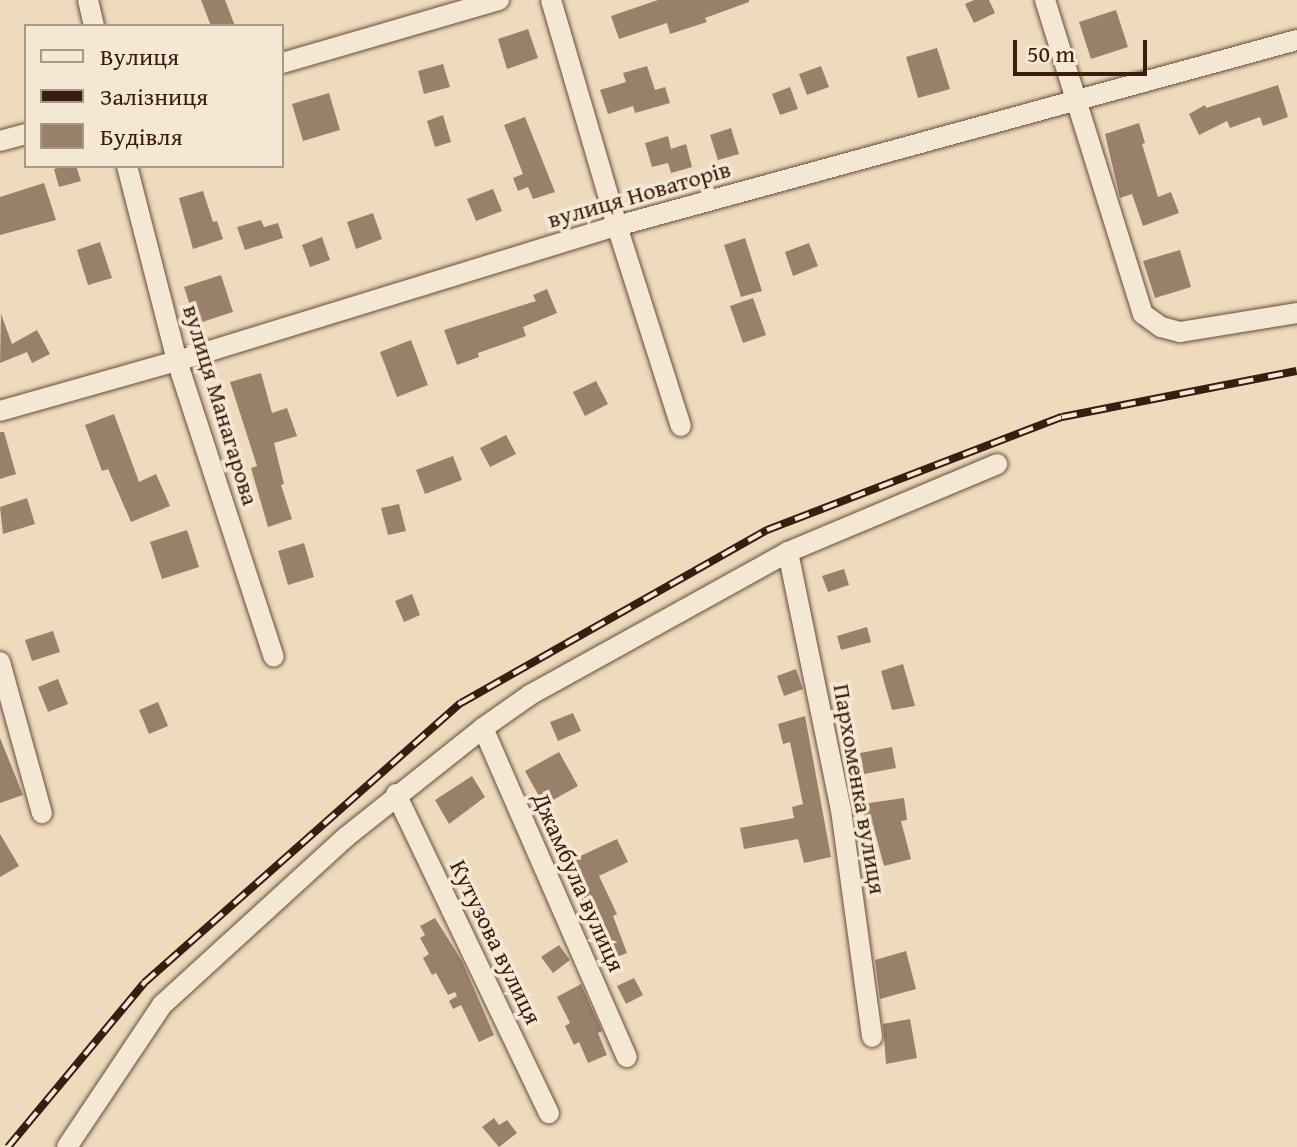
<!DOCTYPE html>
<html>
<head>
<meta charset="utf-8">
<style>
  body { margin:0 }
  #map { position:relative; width:1297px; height:1147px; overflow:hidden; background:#eedbbd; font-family:"Gentium Book Plus",serif }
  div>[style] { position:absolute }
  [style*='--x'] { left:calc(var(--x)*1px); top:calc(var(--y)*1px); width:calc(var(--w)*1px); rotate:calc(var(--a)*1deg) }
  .building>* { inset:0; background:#98806a }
  .roads { filter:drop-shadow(0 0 2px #674c3b) drop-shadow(0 0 2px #674c3b) }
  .street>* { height:20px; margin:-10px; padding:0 10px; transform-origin:10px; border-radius:10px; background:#f4e8d4 }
  .rail>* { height:8px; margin-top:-4px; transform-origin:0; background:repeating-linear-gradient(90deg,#f4e8d4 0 15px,#3a1d10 0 30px); box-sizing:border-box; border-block:2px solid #3a1d10 }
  span { translate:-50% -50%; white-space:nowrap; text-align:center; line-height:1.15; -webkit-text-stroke:7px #f4e8d4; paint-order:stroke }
  .street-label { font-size:24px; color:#3a1d10 }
  .legend { position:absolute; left:24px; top:24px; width:260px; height:144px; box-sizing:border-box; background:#f4e8d4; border:2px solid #aa9786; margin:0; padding:10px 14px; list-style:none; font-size:24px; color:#3a1d10 }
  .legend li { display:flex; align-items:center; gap:16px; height:40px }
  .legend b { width:40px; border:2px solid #aa9786 }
  .scale { position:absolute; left:1013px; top:40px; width:134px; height:36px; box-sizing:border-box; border:4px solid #3a1d10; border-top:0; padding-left:10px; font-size:24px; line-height:28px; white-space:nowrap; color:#3a1d10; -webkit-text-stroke:6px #f4e8d4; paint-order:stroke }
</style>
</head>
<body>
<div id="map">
  <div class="building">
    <i style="clip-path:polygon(201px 0,225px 0,235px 26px,211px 26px)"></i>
    <i style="clip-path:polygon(658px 0,749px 0,749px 2px,705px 18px,707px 22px,670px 34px,667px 23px,619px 39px,611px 16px)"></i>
    <i style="clip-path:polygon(974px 0,989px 0,995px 13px,974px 23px,965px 4px)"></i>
    <i style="clip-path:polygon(1116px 10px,1128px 47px,1091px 59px,1079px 22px)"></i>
    <i style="clip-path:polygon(528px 29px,538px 58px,507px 69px,498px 39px)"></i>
    <i style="clip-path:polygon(937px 48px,950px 89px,918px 98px,906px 57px)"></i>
    <i style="clip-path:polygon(443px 64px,450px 87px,424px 94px,418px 71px)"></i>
    <i style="clip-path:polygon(647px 66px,655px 90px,665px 87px,670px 103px,635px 113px,633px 106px,608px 114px,600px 90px,626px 82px,623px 73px)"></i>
    <i style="clip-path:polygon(821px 66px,829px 87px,807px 95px,799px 74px)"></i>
    <i style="clip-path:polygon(1278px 85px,1288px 117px,1263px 126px,1260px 117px,1230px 128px,1227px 121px,1199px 135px,1189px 114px,1205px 105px,1206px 108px)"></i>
    <i style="clip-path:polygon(790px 87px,798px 109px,780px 115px,772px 94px)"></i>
    <i style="clip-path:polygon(329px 93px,340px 130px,303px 141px,292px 104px)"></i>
    <i style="clip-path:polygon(443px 115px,451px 142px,435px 147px,427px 121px)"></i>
    <i style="clip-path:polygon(525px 117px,555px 192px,533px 199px,528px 187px,518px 191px,513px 178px,523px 174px,504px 125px)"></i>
    <i style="clip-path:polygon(1139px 123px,1145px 143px,1142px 144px,1158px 197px,1171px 192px,1179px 213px,1143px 226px,1132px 194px,1120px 198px,1105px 134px)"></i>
    <i style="clip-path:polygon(731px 128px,739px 154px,718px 160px,710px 135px)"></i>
    <i style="clip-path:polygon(668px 136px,671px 149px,686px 144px,692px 167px,671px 173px,668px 163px,652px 167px,645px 143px)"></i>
    <i style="clip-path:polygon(66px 166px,76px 166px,81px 181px,59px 187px,54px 169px)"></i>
    <i style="clip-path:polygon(44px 183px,56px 220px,0 235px,0 197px)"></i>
    <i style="clip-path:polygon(493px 189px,502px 211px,476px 221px,467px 199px)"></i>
    <i style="clip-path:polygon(203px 191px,213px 222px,217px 221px,223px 239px,193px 249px,179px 198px)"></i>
    <i style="clip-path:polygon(373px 213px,382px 239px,356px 249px,347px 222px)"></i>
    <i style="clip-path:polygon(261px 220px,264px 227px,278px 223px,283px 238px,245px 250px,237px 227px)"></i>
    <i style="clip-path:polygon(322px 237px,330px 260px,310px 267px,302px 245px)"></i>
    <i style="clip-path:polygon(745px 238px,762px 291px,741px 297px,724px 245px)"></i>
    <i style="clip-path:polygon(100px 242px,112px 278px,88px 285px,77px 250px)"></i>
    <i style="clip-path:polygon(809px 243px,818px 266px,793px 276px,785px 252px)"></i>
    <i style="clip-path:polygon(1180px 250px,1191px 287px,1155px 298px,1143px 261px)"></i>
    <i style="clip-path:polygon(221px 275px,233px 312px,196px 324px,184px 287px)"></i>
    <i style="clip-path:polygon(547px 289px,557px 313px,523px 327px,526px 336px,478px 353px,479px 357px,457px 365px,444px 330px,536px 301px,533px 295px)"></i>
    <i style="clip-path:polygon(753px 298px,766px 335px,743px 343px,730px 306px)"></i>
    <i style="clip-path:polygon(1px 314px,12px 344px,37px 330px,50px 354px,32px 363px,27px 352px,0 363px)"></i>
    <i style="clip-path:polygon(411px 340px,428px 385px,397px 397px,380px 352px)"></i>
    <i style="clip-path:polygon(261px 373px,272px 413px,287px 408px,297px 436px,274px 443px,284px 484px,281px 485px,292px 519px,268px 527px,251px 468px,257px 466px,230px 382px)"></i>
    <i style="clip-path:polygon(596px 381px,608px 404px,585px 416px,573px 392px)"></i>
    <i style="clip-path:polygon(114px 414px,139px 482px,156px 474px,170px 506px,131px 522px,108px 469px,102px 471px,85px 425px)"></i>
    <i style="clip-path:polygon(0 432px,4px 432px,16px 474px,0 479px)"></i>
    <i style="clip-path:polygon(506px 435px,516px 454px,490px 467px,480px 448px)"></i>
    <i style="clip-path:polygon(453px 456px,462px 480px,425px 494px,416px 470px)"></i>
    <i style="clip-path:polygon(27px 498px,35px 524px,3px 534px,0 507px)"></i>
    <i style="clip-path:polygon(399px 504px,406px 531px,388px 535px,381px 508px)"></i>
    <i style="clip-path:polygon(187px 530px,199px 567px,162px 579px,150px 542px)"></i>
    <i style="clip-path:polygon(304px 543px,314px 577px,288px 585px,278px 551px)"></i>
    <i style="clip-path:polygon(844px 569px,849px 585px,828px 592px,822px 576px)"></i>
    <i style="clip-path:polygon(412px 594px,420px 615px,404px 622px,395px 601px)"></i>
    <i style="clip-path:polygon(867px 627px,871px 642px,841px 650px,837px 636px)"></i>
    <i style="clip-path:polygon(53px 631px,60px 652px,32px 661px,25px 640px)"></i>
    <i style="clip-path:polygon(903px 664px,915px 706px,892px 710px,881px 671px)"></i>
    <i style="clip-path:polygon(796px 669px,803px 689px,784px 696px,777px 676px)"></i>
    <i style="clip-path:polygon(58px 679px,68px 704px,48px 712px,38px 687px)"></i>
    <i style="clip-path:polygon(158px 702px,168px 726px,149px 734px,139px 710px)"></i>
    <i style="clip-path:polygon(573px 713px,581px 731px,558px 741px,550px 722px)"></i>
    <i style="clip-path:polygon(805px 716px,831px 857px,804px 863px,798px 839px,744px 849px,740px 828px,794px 818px,792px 807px,803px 804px,790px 742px,783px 744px,778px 724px)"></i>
    <i style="clip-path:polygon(0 738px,23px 795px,0 803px)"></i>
    <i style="clip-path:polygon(892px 747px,896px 768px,864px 774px,860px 753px)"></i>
    <i style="clip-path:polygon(559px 752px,578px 786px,544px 805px,525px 771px)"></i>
    <i style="clip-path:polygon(472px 776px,485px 797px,449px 824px,435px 800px)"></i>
    <i style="clip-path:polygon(904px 798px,907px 820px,901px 821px,911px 859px,884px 866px,873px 825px,866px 826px,862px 804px)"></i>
    <i style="clip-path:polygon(0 834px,19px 866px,0 877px)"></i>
    <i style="clip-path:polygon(617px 839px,628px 862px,599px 876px,617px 914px,613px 916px,627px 953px,609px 960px,563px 864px)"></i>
    <i style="clip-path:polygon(435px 918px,462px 961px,494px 1035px,479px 1042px,461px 1005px,453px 1009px,449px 1001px,457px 996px,455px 992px,448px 995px,436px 973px,432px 975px,423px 958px,429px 954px,420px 938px,425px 935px,420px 926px)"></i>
    <i style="clip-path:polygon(559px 945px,570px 960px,553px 973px,541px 957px)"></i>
    <i style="clip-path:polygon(906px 951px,916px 989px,880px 999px,875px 960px)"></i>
    <i style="clip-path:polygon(634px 978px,643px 995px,626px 1004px,617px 986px)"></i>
    <i style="clip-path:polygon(581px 984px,602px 1031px,598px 1033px,607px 1055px,588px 1063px,579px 1042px,574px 1045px,565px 1026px,570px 1023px,557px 997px)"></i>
    <i style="clip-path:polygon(910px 1019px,917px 1058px,886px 1064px,883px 1024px)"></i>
    <i style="clip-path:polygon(494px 1118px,499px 1125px,507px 1120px,517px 1133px,499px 1147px,482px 1127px)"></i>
  </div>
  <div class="roads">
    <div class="street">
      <i style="--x:88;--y:0;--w:27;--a:77"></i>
      <i style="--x:551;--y:0;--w:235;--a:73.7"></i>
      <i style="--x:617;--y:226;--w:210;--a:72.3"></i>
      <i style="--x:1045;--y:0;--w:329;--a:72.7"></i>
      <i style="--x:1143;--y:314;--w:22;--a:36"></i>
      <i style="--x:1161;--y:327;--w:20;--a:15"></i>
      <i style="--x:1180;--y:332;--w:119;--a:-9.2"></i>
      <i style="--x:282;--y:63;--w:226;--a:-16.2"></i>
      <i style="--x:0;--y:141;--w:27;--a:-15"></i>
      <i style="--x:127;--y:166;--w:201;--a:75.6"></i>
      <i style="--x:177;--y:361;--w:311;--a:71.9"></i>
      <i style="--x:0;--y:411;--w:184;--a:-15.8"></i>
      <i style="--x:177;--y:361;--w:460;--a:-17.1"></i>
      <i style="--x:617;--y:226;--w:705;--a:-15.3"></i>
      <i style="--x:788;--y:552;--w:263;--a:78.4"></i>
      <i style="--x:841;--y:810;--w:229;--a:82.2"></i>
      <i style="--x:0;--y:662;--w:157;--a:74.5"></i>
      <i style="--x:483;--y:728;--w:359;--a:66.4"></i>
      <i style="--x:396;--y:794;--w:354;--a:64.4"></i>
      <i style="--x:67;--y:1147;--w:171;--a:-56.2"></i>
      <i style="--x:162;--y:1005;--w:249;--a:-42.4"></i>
      <i style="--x:346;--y:837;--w:175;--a:-38.5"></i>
      <i style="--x:483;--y:728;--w:57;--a:-35.1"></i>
      <i style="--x:530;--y:695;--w:295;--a:-29"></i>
      <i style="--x:788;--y:552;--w:227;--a:-22.8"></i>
    </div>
  </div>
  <div class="rail">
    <i style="--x:8;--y:1147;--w:213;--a:-50.3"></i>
    <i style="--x:144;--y:983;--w:423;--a:-41.5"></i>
    <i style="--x:461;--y:703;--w:352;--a:-29.5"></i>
    <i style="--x:767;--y:530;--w:316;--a:-21"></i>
    <i style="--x:1062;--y:417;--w:239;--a:-11.1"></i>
  </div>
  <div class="street-label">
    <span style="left:639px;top:194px;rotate:-16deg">вулиця Новаторів</span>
    <span style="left:221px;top:405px;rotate:73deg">вулиця Манагарова</span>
    <span style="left:860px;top:789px;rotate:80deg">Пархоменка вулиця</span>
    <span style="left:579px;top:882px;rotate:66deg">Джамбула вулиця</span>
    <span style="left:496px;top:942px;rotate:64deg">Кутузова вулиця</span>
  </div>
  <ul class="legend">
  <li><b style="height:10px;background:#f4e8d4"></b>Вулиця</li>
  <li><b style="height:10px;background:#3a1d10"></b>Залізниця</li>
  <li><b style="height:22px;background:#98806a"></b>Будівля</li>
  </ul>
  <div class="scale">50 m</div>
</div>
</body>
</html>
